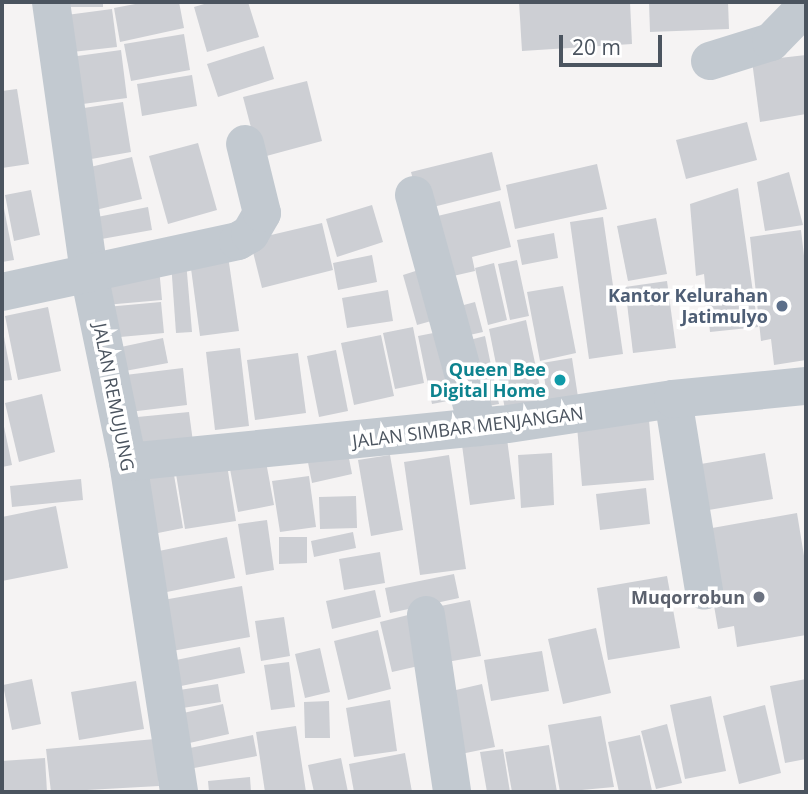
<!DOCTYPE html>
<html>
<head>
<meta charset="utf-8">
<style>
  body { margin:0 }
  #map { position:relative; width:808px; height:794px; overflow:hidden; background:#f5f3f3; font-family:"Open Sans",sans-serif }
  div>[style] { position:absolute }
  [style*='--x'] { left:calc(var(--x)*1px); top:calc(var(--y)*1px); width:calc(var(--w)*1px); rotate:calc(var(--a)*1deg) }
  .building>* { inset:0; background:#cdcfd4 }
  .minor>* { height:38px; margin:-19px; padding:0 19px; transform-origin:19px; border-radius:19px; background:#c2c9d0 }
  .dots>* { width:19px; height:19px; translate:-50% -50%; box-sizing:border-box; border:4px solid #fff; border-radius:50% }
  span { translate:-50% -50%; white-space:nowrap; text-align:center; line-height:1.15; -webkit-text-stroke:7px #fff; paint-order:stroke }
  .service-label { font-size:18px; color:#4e5e75; font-weight:700 }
  .right { translate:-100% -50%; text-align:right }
  .culture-label { font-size:18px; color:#0d838f; font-weight:700 }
  .street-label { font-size:18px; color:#4b545f }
  .worship-label { font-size:18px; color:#5b616d; font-weight:700 }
  .frame { position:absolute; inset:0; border:4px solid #4b545f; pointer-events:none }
  .scale { position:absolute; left:559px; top:35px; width:103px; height:32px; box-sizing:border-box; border:4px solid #4b545f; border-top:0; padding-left:9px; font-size:21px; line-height:24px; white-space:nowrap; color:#4b545f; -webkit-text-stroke:5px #fff; paint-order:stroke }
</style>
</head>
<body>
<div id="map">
  <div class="building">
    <i style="clip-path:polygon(64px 2px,103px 2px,103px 7px,64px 7px)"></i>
    <i style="clip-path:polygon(146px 2px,179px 2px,184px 28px,120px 42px,114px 8px)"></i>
    <i style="clip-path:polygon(211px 2px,248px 2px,259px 37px,207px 52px,194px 7px)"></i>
    <i style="clip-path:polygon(519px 2px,630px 2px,632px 44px,522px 51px)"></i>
    <i style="clip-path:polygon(649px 2px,728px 2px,729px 29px,650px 32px)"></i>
    <i style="clip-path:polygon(112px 9px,117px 47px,63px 53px,59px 16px)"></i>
    <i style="clip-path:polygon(184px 34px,190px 70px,131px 81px,124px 44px)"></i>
    <i style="clip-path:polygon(264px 46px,274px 79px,218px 97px,207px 64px)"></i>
    <i style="clip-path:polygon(121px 50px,127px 98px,68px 106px,63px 58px)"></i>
    <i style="clip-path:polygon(806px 55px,806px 114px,760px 122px,752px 61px)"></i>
    <i style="clip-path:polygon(192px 75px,197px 106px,142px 116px,137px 84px)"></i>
    <i style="clip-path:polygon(307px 81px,322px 141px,259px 158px,243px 97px)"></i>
    <i style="clip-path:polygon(17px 89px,29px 164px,2px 168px,2px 91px)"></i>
    <i style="clip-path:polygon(123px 102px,131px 152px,80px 161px,71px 110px)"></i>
    <i style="clip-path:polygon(747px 122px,757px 160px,686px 179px,676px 140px)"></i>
    <i style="clip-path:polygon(198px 143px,217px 210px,168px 224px,149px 156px)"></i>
    <i style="clip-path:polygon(492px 152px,501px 190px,421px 210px,411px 172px)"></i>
    <i style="clip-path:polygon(132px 157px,142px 199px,91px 211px,82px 169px)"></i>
    <i style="clip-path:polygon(597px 164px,607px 209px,515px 229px,506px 185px)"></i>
    <i style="clip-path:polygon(789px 172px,803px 225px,765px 231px,757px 182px)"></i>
    <i style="clip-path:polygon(738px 188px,758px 327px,710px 332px,704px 274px,696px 276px,690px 204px)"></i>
    <i style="clip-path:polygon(31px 190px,40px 235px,14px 241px,5px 195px)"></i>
    <i style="clip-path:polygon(2px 198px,14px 260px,2px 262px)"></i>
    <i style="clip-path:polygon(500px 201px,511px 247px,472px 257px,475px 271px,440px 279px,425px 219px)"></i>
    <i style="clip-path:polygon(372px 205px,383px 242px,337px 257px,326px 219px)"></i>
    <i style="clip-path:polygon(148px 207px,152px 230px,96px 240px,92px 218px)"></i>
    <i style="clip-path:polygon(603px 217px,623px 354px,589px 359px,570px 222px)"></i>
    <i style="clip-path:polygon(656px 218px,667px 274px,628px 281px,617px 226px)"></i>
    <i style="clip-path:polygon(322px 223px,333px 270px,262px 288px,250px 240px)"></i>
    <i style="clip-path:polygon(801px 230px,806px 273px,806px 360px,774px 365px,771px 339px,761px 341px,750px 237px)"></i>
    <i style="clip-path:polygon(554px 233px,558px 258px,522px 265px,517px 240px)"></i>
    <i style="clip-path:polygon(372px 255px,377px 282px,338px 290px,333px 263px)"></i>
    <i style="clip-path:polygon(228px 256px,239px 331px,200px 336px,190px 261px)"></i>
    <i style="clip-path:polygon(517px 260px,529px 316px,510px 320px,498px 264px)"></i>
    <i style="clip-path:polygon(186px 261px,192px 332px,176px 333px,171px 262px)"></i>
    <i style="clip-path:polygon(494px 263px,507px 320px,488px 325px,475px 268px)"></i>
    <i style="clip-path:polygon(428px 267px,442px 318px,417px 325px,403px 275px)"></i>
    <i style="clip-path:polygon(159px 268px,162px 300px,105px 305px,102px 274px)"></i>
    <i style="clip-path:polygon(667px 281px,676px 348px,633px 353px,625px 287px)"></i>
    <i style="clip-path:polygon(563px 286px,576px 353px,540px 361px,527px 292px)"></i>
    <i style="clip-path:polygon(388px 290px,393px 321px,347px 328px,342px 298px)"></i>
    <i style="clip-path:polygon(161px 302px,164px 333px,109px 338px,106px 307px)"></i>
    <i style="clip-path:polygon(475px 302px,483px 332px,456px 338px,449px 309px)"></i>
    <i style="clip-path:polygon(48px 307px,61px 371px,18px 380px,5px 316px)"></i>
    <i style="clip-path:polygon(526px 320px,544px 406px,506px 414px,489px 329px)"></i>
    <i style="clip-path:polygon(2px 326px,12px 380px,2px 381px)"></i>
    <i style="clip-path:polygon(413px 327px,424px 383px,395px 389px,383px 333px)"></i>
    <i style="clip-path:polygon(449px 330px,463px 398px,432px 404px,418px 336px)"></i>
    <i style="clip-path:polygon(381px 335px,394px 396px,354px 405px,341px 343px)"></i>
    <i style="clip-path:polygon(485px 336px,499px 404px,477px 408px,458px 343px)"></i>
    <i style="clip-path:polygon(163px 338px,168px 363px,125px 371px,121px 347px)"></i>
    <i style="clip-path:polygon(240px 348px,249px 426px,215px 430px,206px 352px)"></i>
    <i style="clip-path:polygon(336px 350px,348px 411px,319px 417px,307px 356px)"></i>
    <i style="clip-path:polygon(298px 353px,306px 413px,255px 420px,247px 360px)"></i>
    <i style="clip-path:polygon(572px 358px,578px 397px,548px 402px,542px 363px)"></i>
    <i style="clip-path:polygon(183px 368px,187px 405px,121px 413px,117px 376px)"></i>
    <i style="clip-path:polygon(42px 394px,55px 452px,19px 462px,5px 403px)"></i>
    <i style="clip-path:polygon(189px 412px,193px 442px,130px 449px,127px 418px)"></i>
    <i style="clip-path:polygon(2px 417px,12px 465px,2px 467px)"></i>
    <i style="clip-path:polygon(649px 420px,654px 480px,582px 486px,577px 426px)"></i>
    <i style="clip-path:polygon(507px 439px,515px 499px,470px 505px,462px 445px)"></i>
    <i style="clip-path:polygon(346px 443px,352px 474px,312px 483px,306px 452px)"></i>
    <i style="clip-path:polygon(552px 453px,554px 505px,521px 508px,518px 455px)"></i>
    <i style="clip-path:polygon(765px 453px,773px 499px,703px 511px,695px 465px)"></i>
    <i style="clip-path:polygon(390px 455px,403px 530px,371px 536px,358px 460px)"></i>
    <i style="clip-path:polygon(449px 455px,466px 569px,420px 575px,404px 462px)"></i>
    <i style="clip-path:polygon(266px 462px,274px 505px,238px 512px,230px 469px)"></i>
    <i style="clip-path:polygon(227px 465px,236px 521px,185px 529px,176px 474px)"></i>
    <i style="clip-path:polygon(173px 469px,183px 528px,143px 536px,132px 477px)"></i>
    <i style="clip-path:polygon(309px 476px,316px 527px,280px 532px,272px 481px)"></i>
    <i style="clip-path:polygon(81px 479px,83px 500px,12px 507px,10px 486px)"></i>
    <i style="clip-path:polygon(646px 488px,650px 524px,600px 530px,596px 494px)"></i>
    <i style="clip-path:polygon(356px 496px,357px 528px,320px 529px,319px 497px)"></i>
    <i style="clip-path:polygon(56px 506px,68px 568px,2px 581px,2px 517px)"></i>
    <i style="clip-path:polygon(797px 513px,806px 568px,806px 635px,737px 647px,734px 626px,718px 629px,701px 530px)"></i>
    <i style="clip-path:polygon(267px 520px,274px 570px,246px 575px,238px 524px)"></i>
    <i style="clip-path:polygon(353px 532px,356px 548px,314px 557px,311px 541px)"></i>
    <i style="clip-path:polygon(227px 537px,235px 578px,162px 593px,154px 552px)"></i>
    <i style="clip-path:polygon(279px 537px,307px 537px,307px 563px,279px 564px)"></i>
    <i style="clip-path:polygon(380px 552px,385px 583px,344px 590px,339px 559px)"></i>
    <i style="clip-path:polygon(454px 574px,459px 598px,390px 613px,385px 588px)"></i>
    <i style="clip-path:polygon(667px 576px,680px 648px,608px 660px,597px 588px)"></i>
    <i style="clip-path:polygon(242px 586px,250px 637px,172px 651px,163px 600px)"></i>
    <i style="clip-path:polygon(375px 590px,381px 617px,332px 629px,326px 601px)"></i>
    <i style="clip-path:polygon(470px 600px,481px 656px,441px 663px,431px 608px)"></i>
    <i style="clip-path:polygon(420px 612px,432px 663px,392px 672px,380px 622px)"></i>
    <i style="clip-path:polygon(284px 617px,290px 656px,261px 661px,255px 621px)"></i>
    <i style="clip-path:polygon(596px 628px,611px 693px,563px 704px,548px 639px)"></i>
    <i style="clip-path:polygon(378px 630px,391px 689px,348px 700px,334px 641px)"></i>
    <i style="clip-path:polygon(240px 647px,245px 673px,181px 686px,176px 660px)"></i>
    <i style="clip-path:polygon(320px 648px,330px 692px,305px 698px,295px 654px)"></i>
    <i style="clip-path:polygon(542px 651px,549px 691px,491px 701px,484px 660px)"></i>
    <i style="clip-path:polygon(289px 662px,295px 707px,271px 710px,264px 665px)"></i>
    <i style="clip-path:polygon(32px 679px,41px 724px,12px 730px,3px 685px)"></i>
    <i style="clip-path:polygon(806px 679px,806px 759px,785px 763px,770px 686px)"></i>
    <i style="clip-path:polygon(136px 681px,144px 729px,79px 740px,71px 692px)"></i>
    <i style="clip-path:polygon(218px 684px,221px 702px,176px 709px,173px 691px)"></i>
    <i style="clip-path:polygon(482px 684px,495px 747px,456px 755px,443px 693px)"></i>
    <i style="clip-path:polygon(711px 696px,726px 771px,685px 779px,670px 705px)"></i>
    <i style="clip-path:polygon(390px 700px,397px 751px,354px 757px,346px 708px)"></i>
    <i style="clip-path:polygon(329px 701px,330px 738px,305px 738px,304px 702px)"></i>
    <i style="clip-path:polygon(223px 704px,229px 734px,185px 744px,179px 714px)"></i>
    <i style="clip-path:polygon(765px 705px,781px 773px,739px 784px,723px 716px)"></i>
    <i style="clip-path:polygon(601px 716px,614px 787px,560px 792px,548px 725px)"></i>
    <i style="clip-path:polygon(667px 724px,682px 783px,656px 789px,641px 731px)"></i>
    <i style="clip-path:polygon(296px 726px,306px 792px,265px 792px,256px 732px)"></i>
    <i style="clip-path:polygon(253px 735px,257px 756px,189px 769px,185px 749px)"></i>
    <i style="clip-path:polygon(640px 735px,652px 791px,619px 792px,608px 742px)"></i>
    <i style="clip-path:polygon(155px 739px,159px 786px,51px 792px,46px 749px)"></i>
    <i style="clip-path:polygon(549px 745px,557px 792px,512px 792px,505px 752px)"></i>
    <i style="clip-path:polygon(503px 749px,510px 792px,487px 792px,480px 752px)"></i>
    <i style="clip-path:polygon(405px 753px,412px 792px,354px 792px,349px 764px)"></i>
    <i style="clip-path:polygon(45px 758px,47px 792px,2px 792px,2px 761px)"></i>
    <i style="clip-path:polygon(341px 758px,348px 792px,314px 792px,308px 765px)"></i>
    <i style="clip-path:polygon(250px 777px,251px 792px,209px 792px,208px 781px)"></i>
  </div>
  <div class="minor">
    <i style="--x:51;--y:2;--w:275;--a:82"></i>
    <i style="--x:89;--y:274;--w:192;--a:78.3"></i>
    <i style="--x:128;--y:462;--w:334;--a:81.2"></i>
    <i style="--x:710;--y:61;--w:64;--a:-17.3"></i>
    <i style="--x:771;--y:42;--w:50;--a:-45.8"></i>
    <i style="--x:414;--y:195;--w:241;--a:74.6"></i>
    <i style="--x:2;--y:292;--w:241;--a:-12.2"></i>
    <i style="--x:238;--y:241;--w:14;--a:-30"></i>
    <i style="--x:250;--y:234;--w:24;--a:-60"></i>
    <i style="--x:262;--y:213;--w:71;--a:-103.8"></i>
    <i style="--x:673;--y:399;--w:194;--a:80.8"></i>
    <i style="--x:128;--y:462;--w:375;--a:-5.7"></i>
    <i style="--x:501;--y:425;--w:174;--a:-8.6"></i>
    <i style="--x:673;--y:399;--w:134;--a:-5.6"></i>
    <i style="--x:426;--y:615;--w:179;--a:81.6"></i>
  </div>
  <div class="dots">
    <i style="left:782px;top:306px;background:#5c6f8a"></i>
    <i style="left:560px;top:380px;background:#0f9aa8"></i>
    <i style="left:759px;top:597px;background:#6b7280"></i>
  </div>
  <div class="service-label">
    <span class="right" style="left:768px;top:306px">Kantor Kelurahan<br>Jatimulyo</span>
  </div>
  <div class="culture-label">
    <span class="right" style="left:546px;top:380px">Queen Bee<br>Digital Home</span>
  </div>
  <div class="street-label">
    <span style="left:114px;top:397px;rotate:79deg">JALAN REMUJUNG</span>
    <span style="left:468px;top:427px;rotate:-7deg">JALAN SIMBAR MENJANGAN</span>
  </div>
  <div class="worship-label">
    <span class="right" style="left:745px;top:597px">Muqorrobun</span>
  </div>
  <div class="frame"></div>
  <div class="scale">20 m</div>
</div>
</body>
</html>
